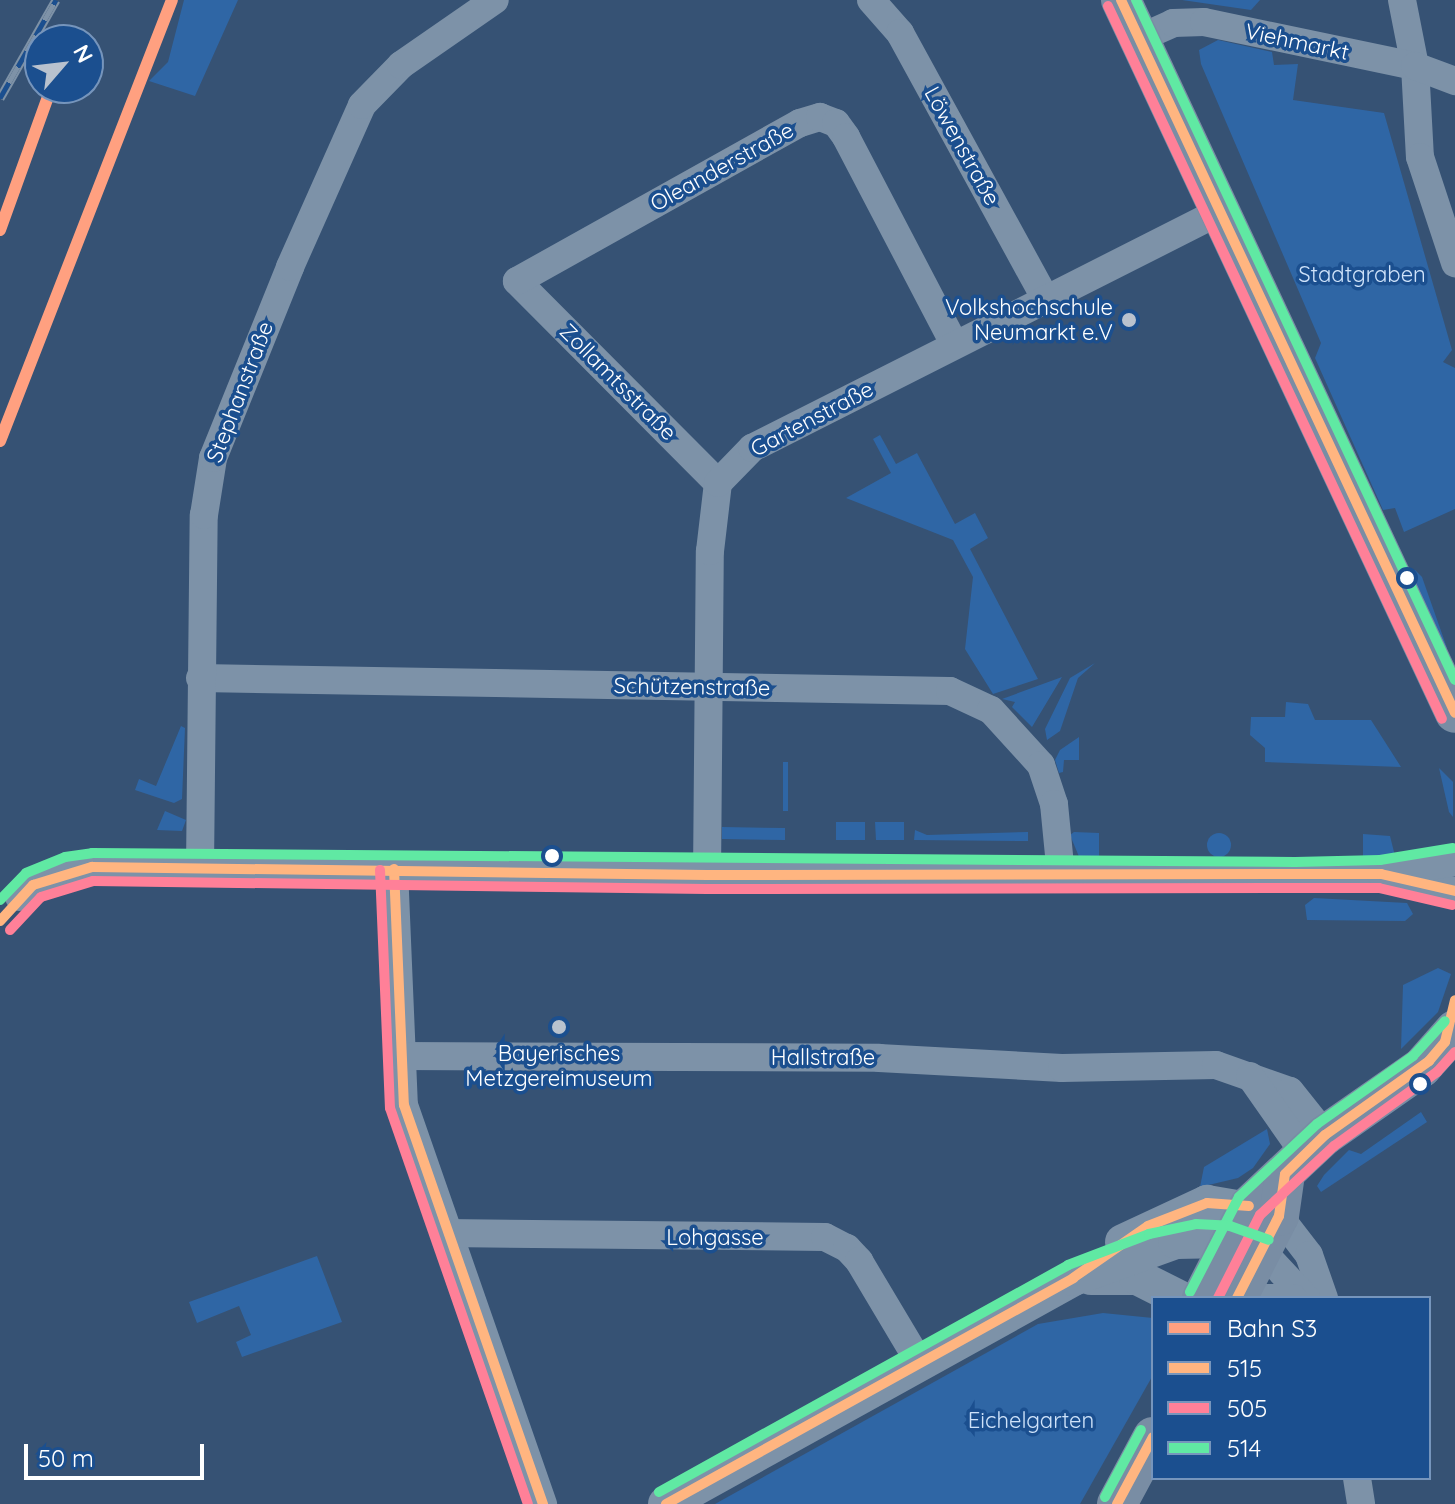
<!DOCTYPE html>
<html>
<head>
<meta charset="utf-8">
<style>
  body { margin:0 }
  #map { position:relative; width:1455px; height:1504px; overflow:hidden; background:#365274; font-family:Quicksand,sans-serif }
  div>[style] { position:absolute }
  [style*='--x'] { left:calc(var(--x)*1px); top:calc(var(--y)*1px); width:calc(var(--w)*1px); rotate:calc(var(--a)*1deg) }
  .green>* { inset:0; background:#2f66a5 }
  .round { border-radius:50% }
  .minor>* { height:28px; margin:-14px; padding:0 14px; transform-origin:14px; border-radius:14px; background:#7d92a8 }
  .tertiary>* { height:36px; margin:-18px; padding:0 18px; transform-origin:18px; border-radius:18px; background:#7d92a8 }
  .secondary>* { height:40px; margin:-20px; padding:0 20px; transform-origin:20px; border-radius:20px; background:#798da4 }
  .rail>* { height:9px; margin-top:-4.5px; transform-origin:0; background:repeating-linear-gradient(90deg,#1b4f8f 0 18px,#7e92a7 0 36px); box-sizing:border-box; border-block:2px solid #7e92a7 }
  .bus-1>* { height:10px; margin:-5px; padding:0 5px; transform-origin:5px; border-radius:5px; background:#ffb580 }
  .bus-2>* { height:10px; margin:-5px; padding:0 5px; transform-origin:5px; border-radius:5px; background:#ff8098 }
  .bus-3>* { height:10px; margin:-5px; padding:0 5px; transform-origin:5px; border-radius:5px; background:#60e9a3 }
  .rail-1>* { height:12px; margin:-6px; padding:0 6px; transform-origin:6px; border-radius:6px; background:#ffa080 }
  .dots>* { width:22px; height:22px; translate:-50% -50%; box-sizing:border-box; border:4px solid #1b4f8f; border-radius:50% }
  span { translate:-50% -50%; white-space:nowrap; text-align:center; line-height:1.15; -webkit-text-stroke:7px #1b4f8f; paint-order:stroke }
  .street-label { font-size:22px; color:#fff }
  .park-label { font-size:22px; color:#cfe3fa }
  .poi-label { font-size:22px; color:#fff }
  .right { translate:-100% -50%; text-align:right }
  .legend { position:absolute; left:1151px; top:1296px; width:280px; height:184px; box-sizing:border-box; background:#1b4f8f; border:2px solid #7695bc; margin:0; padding:10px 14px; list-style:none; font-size:24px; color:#fff }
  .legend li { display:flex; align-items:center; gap:16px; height:40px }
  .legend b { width:40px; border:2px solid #7695bc }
  .north { position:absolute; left:24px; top:24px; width:80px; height:80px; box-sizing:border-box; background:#1b4f8f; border:2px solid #7695bc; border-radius:50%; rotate:62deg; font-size:22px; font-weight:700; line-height:32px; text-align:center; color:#fff }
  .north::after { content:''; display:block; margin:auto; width:28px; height:36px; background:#b9c2ce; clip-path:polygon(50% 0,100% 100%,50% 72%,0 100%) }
  .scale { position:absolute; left:24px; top:1444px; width:180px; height:36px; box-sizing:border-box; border:4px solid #fff; border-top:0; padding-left:10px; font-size:24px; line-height:28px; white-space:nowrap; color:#fff; -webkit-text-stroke:6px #1b4f8f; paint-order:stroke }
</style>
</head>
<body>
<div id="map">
  <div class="green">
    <i style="clip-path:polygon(184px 0,238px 0,195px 96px,149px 81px,168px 62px)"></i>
    <i style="clip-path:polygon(1182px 0,1260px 0,1251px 10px)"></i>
    <i style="clip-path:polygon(1218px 40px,1272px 52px,1274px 65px,1298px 64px,1293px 100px,1384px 113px,1452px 350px,1443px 362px,1455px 368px,1455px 509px,1404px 532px,1395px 508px,1383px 510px,1315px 358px,1321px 343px,1201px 64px,1199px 50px)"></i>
    <i style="clip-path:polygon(880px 435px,896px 464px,917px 453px,955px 524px,975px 513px,988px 538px,970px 549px,1038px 679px,993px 694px,965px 649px,973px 577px,953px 540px,846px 498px,891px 473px,873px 439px)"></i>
    <i style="clip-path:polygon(1415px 570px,1422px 577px,1447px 648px,1441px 650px,1408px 573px)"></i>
    <i style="clip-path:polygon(1095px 663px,1078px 678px,1060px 731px,1047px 740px,1045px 729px,1070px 678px)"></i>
    <i style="clip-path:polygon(1062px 677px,1032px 727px,1012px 707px,1015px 702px,1002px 699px)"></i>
    <i style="clip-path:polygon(1286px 702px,1308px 704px,1315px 720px,1371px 720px,1401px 767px,1265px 762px,1265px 748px,1250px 735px,1251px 717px,1285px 717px)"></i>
    <i style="clip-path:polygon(181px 726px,185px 728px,182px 799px,174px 803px,135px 790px,139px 779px,156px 786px)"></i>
    <i style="clip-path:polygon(1079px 737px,1079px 760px,1064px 760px,1063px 772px,1059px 773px,1055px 760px,1060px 750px)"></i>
    <i style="clip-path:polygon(783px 762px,788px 762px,788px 811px,783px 811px)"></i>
    <i style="clip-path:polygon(1439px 768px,1453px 782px,1453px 817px,1449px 812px)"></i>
    <i style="clip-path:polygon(165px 811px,186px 820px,182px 831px,157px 830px)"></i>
    <i style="clip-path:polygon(836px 822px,865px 822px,865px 840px,836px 840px)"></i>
    <i style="clip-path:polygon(875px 822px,904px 822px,904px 840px,876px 840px)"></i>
    <i style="clip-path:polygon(722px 827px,785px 828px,785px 840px,722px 839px)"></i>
    <i style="clip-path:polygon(915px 830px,927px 835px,1028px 832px,1028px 841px,914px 840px)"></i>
    <i style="clip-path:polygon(1074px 832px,1099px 833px,1099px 858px,1080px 859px,1070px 835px)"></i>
    <i class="round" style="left:1207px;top:833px;width:24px;height:24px"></i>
    <i style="clip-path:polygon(1363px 834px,1390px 836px,1395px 856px,1363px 857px)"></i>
    <i style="clip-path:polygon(1314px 898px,1407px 903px,1413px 914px,1405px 921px,1307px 920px,1305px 905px)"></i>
    <i style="clip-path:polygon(1438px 968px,1451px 974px,1438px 1012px,1401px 1049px,1403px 985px)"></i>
    <i style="clip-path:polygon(1421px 1112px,1427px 1122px,1321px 1192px,1317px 1186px,1324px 1175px,1349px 1150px,1361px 1154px)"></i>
    <i style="clip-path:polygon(1267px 1129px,1270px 1144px,1253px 1168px,1238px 1178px,1200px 1187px,1204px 1167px)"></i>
    <i style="clip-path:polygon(317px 1256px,342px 1322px,242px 1357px,236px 1342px,251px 1335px,239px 1306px,197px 1323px,189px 1302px)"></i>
    <i style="clip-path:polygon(1103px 1313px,1153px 1318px,1153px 1375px,1080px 1504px,715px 1504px,1038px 1324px)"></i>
  </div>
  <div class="minor">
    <i style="--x:871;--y:0;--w:44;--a:48.7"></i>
    <i style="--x:900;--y:33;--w:302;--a:61.3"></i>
    <i style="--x:1402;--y:0;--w:67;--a:78.9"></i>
    <i style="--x:1415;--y:66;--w:91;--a:86.9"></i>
    <i style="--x:1420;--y:157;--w:112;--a:71.7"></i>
    <i style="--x:1140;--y:38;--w:36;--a:-24"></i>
    <i style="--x:1173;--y:23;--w:31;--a:-2"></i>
    <i style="--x:1204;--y:22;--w:216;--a:11.8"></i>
    <i style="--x:1415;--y:66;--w:43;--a:20.6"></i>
    <i style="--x:718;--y:483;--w:285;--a:-134.9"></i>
    <i style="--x:517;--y:281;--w:324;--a:-29.2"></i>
    <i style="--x:800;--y:123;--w:21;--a:-17"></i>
    <i style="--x:820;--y:117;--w:17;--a:21"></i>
    <i style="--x:836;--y:123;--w:17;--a:54"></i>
    <i style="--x:846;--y:137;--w:233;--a:62.4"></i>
    <i style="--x:200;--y:678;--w:750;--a:0.99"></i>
    <i style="--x:950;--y:691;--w:45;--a:24.9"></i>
    <i style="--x:991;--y:710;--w:74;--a:47.7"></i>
    <i style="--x:1041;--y:765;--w:41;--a:71.6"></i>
    <i style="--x:1054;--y:804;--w:71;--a:84.4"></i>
    <i style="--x:200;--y:868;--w:353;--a:-89.4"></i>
    <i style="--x:204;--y:515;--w:58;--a:-81"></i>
    <i style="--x:213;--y:458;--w:206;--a:-68"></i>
    <i style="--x:290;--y:267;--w:177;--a:-66"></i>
    <i style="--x:362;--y:105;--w:56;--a:-45.7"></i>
    <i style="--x:401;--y:65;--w:114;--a:-34.7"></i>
    <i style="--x:394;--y:869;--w:236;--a:87.6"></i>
    <i style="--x:404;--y:1105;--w:423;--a:70.8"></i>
    <i style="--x:707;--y:875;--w:324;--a:-89.5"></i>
    <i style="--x:710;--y:551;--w:68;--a:-83.3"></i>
    <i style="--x:718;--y:483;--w:49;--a:-45.8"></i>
    <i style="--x:752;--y:448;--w:528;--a:-26.81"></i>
    <i style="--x:1390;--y:876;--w:67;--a:13"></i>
    <i style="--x:19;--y:897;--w:46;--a:-31.6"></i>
    <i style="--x:58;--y:873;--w:35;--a:-10"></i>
    <i style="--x:92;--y:867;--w:1203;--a:0.43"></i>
    <i style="--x:1295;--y:876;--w:86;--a:-1.3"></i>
    <i style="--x:1381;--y:874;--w:75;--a:-9.2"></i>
    <i style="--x:399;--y:1056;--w:480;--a:0.2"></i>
    <i style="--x:879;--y:1058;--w:183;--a:3.1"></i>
    <i style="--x:1062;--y:1068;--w:154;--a:-1.1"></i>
    <i style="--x:1216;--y:1065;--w:78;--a:19.4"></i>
    <i style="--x:1290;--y:1091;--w:56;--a:51.5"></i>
    <i style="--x:1250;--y:1076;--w:94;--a:55"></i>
    <i style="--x:1279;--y:1216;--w:49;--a:52.4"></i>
    <i style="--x:1309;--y:1255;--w:46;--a:70.8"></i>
    <i style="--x:446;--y:1233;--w:379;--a:0.6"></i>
    <i style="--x:825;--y:1237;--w:25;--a:27"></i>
    <i style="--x:847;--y:1248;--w:18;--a:47"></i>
    <i style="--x:859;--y:1261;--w:115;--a:59.2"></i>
    <i style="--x:1264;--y:1253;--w:62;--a:47"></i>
    <i style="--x:1261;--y:1298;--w:32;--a:0"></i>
    <i style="--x:1357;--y:1478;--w:26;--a:81"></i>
  </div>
  <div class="tertiary">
    <i style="--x:1123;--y:1242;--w:93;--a:-24.9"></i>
    <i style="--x:1207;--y:1203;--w:67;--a:9.5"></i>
    <i style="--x:1091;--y:1277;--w:46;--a:0"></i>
    <i style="--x:1137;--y:1277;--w:47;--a:26.6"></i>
    <i style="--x:666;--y:1504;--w:466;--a:-29"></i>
    <i style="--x:1073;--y:1278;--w:109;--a:-19.8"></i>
    <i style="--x:1176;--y:1241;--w:51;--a:-1.1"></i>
    <i style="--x:1227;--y:1240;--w:30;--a:15"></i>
  </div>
  <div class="secondary">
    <i style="--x:1121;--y:0;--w:787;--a:64.9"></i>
    <i style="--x:1202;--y:1298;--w:103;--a:-62.9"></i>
    <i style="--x:1249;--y:1206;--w:104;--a:-43.1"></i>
    <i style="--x:1325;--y:1135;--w:118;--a:-35"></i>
    <i style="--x:1422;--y:1067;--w:50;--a:-48.3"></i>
    <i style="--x:1237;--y:1298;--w:92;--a:-62.9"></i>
    <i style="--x:1279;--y:1216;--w:42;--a:-81.9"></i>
    <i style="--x:1117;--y:1504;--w:76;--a:-61.8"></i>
  </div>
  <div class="rail">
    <i style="--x:0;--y:98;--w:113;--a:-60.3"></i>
  </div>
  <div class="bus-1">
    <i style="--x:1121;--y:0;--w:787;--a:64.9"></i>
    <i style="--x:394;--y:869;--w:236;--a:87.6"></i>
    <i style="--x:404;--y:1105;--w:423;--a:70.8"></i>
    <i style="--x:0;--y:921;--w:49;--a:-47.5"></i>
    <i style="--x:33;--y:885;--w:62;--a:-17"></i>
    <i style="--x:92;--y:867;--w:615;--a:0.75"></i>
    <i style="--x:707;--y:875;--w:674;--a:-0.09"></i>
    <i style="--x:1381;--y:874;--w:76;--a:12.9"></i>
    <i style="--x:1237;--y:1298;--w:92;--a:-62.9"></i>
    <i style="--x:1279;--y:1216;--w:42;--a:-81.9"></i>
    <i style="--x:1285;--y:1174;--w:56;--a:-44.3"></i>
    <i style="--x:1325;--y:1135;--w:128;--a:-35.4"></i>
    <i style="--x:1429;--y:1061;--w:25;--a:-50"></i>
    <i style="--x:1445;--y:1042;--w:43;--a:-76.6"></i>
    <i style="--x:666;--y:1504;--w:466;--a:-29"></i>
    <i style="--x:1073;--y:1278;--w:91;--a:-34.7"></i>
    <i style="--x:1148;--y:1226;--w:63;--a:-21.3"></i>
    <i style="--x:1207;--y:1203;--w:42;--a:4.1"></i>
    <i style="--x:1117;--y:1504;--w:76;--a:-61.8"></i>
  </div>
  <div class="bus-2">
    <i style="--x:1108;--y:6;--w:787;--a:64.9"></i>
    <i style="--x:380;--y:870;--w:238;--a:87.6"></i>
    <i style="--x:390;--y:1108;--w:419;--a:70.8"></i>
    <i style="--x:10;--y:930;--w:45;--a:-46.8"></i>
    <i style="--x:41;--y:897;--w:54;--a:-17.1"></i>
    <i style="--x:93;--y:881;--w:614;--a:0.75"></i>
    <i style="--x:707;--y:889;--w:672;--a:-0.09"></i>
    <i style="--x:1379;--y:888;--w:75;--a:13.1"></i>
    <i style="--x:1218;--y:1298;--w:93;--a:-63.2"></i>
    <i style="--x:1260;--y:1215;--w:101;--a:-43"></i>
    <i style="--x:1334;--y:1146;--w:127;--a:-35.7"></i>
    <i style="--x:1437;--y:1072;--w:27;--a:-48"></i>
  </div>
  <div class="bus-3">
    <i style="--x:1136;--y:0;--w:751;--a:64.87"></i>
    <i style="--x:0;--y:900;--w:37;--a:-46"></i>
    <i style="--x:26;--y:873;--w:42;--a:-22.3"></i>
    <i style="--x:65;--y:857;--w:27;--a:-8"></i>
    <i style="--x:92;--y:853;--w:1203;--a:0.43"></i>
    <i style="--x:1295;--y:862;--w:85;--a:-1.3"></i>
    <i style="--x:1380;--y:860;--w:74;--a:-9.3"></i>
    <i style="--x:1190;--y:1292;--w:107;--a:-62.7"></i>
    <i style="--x:1239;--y:1197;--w:107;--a:-43.1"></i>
    <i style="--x:1317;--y:1124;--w:118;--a:-35.3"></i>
    <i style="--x:1413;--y:1056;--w:47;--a:-47.6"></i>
    <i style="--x:659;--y:1492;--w:468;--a:-29"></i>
    <i style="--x:1068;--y:1265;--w:87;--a:-20.9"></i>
    <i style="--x:1149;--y:1234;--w:48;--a:-12"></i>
    <i style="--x:1196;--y:1224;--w:34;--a:3"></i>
    <i style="--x:1230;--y:1226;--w:41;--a:19.7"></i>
    <i style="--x:1105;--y:1497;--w:76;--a:-61.8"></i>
  </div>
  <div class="rail-1">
    <i style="--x:0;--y:230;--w:151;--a:-70.2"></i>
    <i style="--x:0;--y:441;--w:473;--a:-68.7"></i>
  </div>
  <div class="dots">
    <i style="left:1129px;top:320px;background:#b9c2ce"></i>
    <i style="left:1407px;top:578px;background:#fff"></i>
    <i style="left:552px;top:856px;background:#fff"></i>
    <i style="left:559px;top:1027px;background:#b9c2ce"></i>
    <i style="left:1420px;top:1084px;background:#fff"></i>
  </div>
  <div class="street-label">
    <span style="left:1297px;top:42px;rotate:12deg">Viehmarkt</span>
    <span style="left:962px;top:146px;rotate:61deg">Löwenstraße</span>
    <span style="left:722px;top:167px;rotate:-29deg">Oleanderstraße</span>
    <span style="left:618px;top:382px;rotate:45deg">Zollamtsstraße</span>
    <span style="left:240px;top:392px;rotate:-69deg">Stephanstraße</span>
    <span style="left:812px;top:419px;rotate:-28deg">Gartenstraße</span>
    <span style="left:692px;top:687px;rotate:1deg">Schützenstraße</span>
    <span style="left:823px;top:1058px">Hallstraße</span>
    <span style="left:715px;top:1238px">Lohgasse</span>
  </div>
  <div class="park-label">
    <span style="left:1362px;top:275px">Stadtgraben</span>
    <span style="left:1031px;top:1421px">Eichelgarten</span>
  </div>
  <div class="poi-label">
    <span class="right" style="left:1113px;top:320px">Volkshochschule<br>Neumarkt e.V</span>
    <span style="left:559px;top:1066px">Bayerisches<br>Metzgereimuseum</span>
  </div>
  <ul class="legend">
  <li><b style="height:10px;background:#ffa080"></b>Bahn S3</li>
  <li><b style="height:10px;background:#ffb580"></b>515</li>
  <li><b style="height:10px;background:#ff8098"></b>505</li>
  <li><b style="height:10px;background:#60e9a3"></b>514</li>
  </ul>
  <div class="north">N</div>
  <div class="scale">50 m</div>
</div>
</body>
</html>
